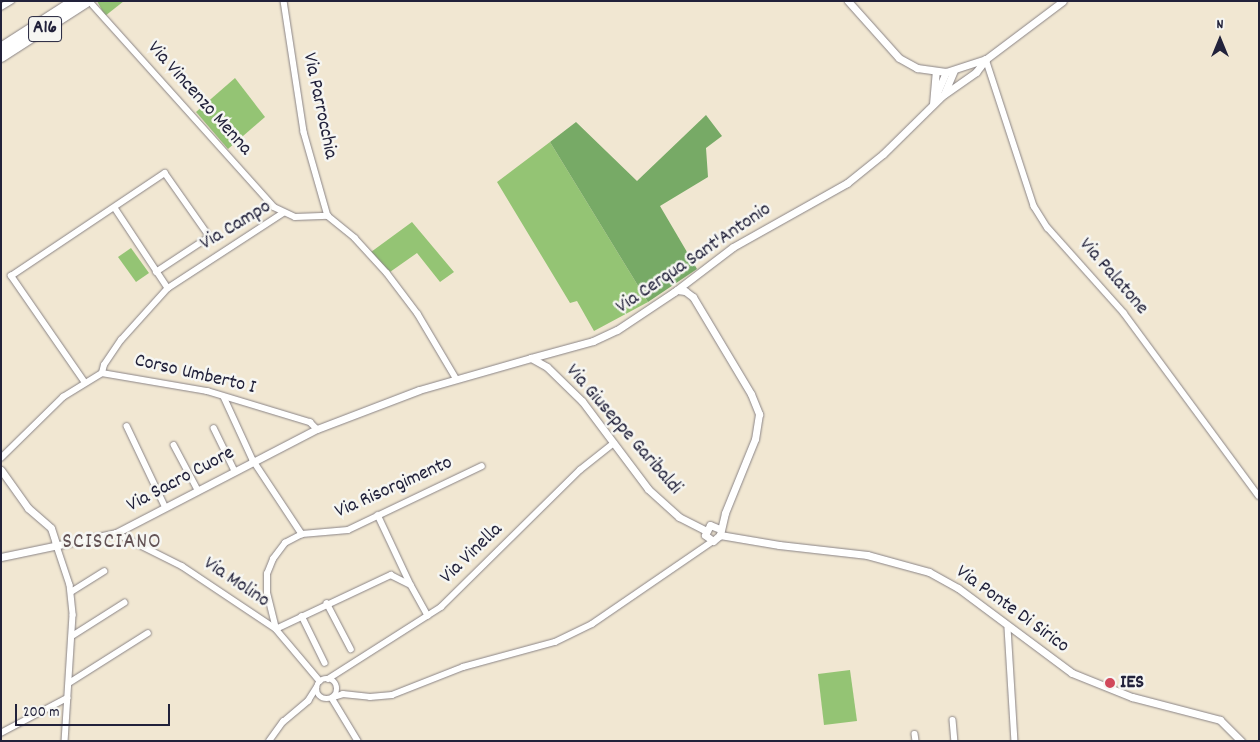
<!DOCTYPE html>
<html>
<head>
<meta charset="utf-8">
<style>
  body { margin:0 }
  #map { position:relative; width:1260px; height:742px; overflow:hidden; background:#f1e7d2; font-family:Dekko,sans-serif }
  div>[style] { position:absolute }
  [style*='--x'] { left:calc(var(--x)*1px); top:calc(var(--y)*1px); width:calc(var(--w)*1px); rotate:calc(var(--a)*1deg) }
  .green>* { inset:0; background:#94c474 }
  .forest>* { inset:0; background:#7a6 }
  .roads { filter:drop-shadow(0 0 1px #8a8486) drop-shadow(0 0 1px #8a8486) }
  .minor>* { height:5.5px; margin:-2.75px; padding:0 2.75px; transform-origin:2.75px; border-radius:2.75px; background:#fff }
  .minor>.ring { margin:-2.75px; padding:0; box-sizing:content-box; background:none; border:5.5px solid #fff; border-radius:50% }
  .tertiary>* { height:7px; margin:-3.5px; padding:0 3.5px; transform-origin:3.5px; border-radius:3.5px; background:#fff }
  .motorway>* { height:10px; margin:-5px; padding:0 5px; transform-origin:5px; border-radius:5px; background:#fff }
  .dots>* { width:14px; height:14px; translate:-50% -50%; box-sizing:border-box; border:2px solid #f6f6f2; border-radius:50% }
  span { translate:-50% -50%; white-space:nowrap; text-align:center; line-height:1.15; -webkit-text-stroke:5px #f6f6f2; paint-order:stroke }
  .shield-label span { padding:1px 4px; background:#f6f6f2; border:1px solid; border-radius:4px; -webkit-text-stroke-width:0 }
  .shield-label { font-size:19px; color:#22223b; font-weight:700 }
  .street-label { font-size:20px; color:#22223b }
  .poi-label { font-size:20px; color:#22223b; font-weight:700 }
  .left { translate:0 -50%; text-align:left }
  .quarter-label { font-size:22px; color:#635355; letter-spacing:1px }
  .frame { position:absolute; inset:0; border:2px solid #22223b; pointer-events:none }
  .north { position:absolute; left:1195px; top:15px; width:50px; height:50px; -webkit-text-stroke:4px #f6f6f2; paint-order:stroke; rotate:0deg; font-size:14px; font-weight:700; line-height:20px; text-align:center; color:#22223b }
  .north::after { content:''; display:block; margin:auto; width:18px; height:22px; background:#22223b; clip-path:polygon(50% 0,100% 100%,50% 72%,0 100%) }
  .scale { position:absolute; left:15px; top:704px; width:155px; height:22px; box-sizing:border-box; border:2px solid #22223b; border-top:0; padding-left:6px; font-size:15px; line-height:18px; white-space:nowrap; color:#22223b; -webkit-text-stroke:4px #f6f6f2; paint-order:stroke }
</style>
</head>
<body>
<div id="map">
  <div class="green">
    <i style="clip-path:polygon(97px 1px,124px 1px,105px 16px)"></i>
    <i style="clip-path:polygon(235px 78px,265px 117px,228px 149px,196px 112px)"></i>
    <i style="clip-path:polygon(550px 142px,648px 302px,594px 331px,577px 301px,570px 303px,497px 182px)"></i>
    <i style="clip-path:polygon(412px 222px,454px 272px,440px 282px,417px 253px,390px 272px,371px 252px)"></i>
    <i style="clip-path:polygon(131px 248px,149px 273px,136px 282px,118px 257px)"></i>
    <i style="clip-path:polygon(850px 670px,857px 721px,824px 725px,818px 674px)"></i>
  </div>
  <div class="forest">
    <i style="clip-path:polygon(706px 115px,722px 136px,706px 148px,708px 177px,660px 206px,697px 269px,648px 302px,550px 142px,576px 122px,637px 181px)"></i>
  </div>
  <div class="roads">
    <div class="minor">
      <i style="--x:284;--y:1;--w:133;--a:81.3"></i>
      <i style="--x:304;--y:132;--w:87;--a:74.1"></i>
      <i style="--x:93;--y:5;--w:271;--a:48.1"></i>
      <i style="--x:274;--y:207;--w:23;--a:25"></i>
      <i style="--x:295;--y:217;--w:33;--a:-2"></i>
      <i style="--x:328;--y:216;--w:35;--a:39"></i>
      <i style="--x:355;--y:238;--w:47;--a:47.6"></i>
      <i style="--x:387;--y:273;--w:51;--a:52.9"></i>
      <i style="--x:418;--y:314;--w:74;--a:59.3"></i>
      <i style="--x:1;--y:7;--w:12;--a:-31"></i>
      <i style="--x:986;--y:59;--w:155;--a:71.9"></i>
      <i style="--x:1034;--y:206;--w:26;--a:58"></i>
      <i style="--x:1048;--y:228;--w:114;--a:48.2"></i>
      <i style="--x:1124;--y:313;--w:227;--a:53.6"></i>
      <i style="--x:115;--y:208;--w:96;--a:56.5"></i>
      <i style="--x:102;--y:373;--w:8;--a:-76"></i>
      <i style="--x:104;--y:365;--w:30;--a:-56"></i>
      <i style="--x:121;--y:340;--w:70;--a:-47.9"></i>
      <i style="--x:168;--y:288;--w:137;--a:-33.1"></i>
      <i style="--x:85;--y:383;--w:130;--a:-124.7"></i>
      <i style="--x:11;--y:276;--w:185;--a:-33.8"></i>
      <i style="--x:165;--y:173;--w:78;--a:54.9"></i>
      <i style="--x:210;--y:237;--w:64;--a:146.6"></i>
      <i style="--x:224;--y:397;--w:69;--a:65.3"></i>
      <i style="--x:253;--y:460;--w:89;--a:56.5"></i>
      <i style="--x:127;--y:426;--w:89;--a:64.6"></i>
      <i style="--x:214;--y:428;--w:48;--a:64"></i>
      <i style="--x:174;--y:445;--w:51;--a:61.9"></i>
      <i style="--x:1;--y:458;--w:87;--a:-44.5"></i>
      <i style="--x:63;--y:397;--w:46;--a:-31.6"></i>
      <i style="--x:102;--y:373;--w:107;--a:9.7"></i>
      <i style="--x:207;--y:391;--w:108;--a:16.8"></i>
      <i style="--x:310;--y:422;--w:10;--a:45"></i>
      <i style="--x:378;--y:515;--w:75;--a:64.8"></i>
      <i style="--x:116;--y:533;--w:74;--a:26.6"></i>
      <i style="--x:182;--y:566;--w:113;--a:33.8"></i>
      <i style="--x:276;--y:629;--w:68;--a:49.8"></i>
      <i style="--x:56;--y:543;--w:44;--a:71.6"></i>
      <i style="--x:70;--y:585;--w:30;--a:84"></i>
      <i style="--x:73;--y:615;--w:126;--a:93.6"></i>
      <i style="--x:71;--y:592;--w:39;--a:-32"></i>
      <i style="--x:327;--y:603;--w:52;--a:62.4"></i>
      <i style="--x:302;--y:616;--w:52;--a:63.9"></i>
      <i style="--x:1008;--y:628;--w:113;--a:86.5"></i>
      <i style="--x:276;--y:629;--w:36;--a:-104"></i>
      <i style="--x:267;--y:594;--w:20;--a:-90"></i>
      <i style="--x:267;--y:574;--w:16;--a:-68"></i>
      <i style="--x:273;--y:559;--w:20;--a:-53"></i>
      <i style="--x:285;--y:543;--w:19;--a:-28"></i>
      <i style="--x:302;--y:534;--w:46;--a:-5"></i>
      <i style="--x:348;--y:530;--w:148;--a:-25.5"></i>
      <i style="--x:276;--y:629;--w:127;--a:-25.2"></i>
      <i style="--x:391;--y:575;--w:22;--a:27"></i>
      <i style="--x:411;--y:585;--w:35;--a:61"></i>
      <i style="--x:72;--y:636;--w:62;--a:-32.4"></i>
      <i class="ring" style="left:317px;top:679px;width:14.5px;height:14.5px"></i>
      <i style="--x:328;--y:679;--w:134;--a:-32.5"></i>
      <i style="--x:441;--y:607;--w:195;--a:-44.6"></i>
      <i style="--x:580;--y:470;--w:43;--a:-38.5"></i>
      <i style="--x:69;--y:683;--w:93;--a:-32.3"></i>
      <i style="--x:334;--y:697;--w:9;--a:-18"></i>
      <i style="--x:343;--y:694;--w:27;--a:6"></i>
      <i style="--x:370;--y:697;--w:22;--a:-5"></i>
      <i style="--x:392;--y:695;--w:76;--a:-21.5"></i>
      <i style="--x:463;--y:667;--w:95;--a:-15.2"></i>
      <i style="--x:555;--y:642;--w:41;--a:-25.9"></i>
      <i style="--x:592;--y:624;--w:147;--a:-34.4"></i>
      <i style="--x:332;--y:698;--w:50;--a:58.8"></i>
      <i style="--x:953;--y:720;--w:21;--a:85"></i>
      <i style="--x:1;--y:733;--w:75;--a:-27.9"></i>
      <i style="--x:915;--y:734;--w:7;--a:82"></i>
      <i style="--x:269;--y:741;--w:24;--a:-54"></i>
      <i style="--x:283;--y:722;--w:33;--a:-40"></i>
      <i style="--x:308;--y:701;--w:15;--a:-58"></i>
    </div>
    <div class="tertiary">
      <i style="--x:848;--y:1;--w:76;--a:48.2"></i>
      <i style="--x:899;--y:58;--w:21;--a:29"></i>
      <i style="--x:917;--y:68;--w:29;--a:8"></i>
      <i style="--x:946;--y:72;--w:42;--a:-18"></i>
      <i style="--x:986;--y:59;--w:96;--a:-37"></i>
      <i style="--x:937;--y:93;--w:23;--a:-67"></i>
      <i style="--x:944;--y:94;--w:25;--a:-67"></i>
      <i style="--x:933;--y:104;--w:32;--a:-85"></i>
      <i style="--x:677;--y:290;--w:8;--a:7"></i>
      <i style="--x:685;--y:291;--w:10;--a:37"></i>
      <i style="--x:693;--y:297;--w:113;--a:59.1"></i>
      <i style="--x:751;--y:394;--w:22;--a:68"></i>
      <i style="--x:759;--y:414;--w:25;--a:99"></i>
      <i style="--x:755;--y:439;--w:80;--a:112.1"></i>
      <i style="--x:725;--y:513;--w:23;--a:103"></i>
      <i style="--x:720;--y:535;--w:9;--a:139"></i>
      <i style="--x:713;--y:541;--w:10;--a:-143"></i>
      <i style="--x:705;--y:535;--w:11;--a:-63"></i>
      <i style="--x:710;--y:525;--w:11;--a:22"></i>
      <i style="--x:531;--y:358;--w:64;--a:-15.3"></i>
      <i style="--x:593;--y:341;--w:26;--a:-25"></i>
      <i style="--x:617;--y:330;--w:69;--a:-33.7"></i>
      <i style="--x:674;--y:292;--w:74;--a:-37.3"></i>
      <i style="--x:733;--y:247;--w:131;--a:-29.3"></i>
      <i style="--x:847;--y:183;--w:46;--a:-38.9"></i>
      <i style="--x:883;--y:154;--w:83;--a:-44.5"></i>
      <i style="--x:942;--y:96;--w:42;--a:-35.2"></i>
      <i style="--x:976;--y:72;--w:16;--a:-52"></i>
      <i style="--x:1;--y:470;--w:47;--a:54.6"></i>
      <i style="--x:28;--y:508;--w:30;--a:41"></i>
      <i style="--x:51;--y:528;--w:16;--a:72"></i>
      <i style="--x:720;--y:535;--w:60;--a:9.6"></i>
      <i style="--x:779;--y:545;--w:89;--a:6.5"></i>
      <i style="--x:867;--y:555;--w:64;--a:15.3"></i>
      <i style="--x:929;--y:572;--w:33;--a:29"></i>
      <i style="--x:958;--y:588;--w:142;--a:36.7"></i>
      <i style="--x:1072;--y:673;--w:65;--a:21.8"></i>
      <i style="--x:1132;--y:697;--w:91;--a:14.6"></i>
      <i style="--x:1220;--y:720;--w:30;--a:45"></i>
      <i style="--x:1;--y:557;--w:117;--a:-11.8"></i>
      <i style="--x:116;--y:533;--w:226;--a:-27.4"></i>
      <i style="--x:317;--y:429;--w:109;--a:-20.9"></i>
      <i style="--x:419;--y:390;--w:116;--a:-15.9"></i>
      <i style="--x:531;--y:358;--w:18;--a:29"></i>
      <i style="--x:547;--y:367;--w:49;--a:44.2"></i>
      <i style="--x:582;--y:401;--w:110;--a:53.1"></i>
      <i style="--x:648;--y:489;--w:42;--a:42.1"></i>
      <i style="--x:679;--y:517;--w:29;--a:27"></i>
    </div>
    <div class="motorway">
      <i style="--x:1;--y:48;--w:87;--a:-32.8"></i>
      <i style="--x:1;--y:57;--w:103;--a:-32.8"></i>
    </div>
  </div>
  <div class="dots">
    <i style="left:1110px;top:683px;background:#d1495b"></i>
  </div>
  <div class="shield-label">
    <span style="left:45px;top:29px">A16</span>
  </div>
  <div class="street-label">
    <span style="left:199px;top:99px;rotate:48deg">Via Vincenzo Menna</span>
    <span style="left:319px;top:106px;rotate:78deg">Via Parrocchia</span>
    <span style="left:236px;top:226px;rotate:-31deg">Via Campo</span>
    <span style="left:694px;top:259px;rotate:-34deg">Via Cerqua Sant'Antonio</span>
    <span style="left:1113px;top:277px;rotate:49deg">Via Palatone</span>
    <span style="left:195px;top:375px;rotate:13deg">Corso Umberto I</span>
    <span style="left:623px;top:430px;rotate:49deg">Via Giuseppe Garibaldi</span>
    <span style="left:181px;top:480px;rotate:-28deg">Via Sacro Cuore</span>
    <span style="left:394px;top:488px;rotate:-24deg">Via Risorgimento</span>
    <span style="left:472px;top:554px;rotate:-44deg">Via Vinella</span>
    <span style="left:236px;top:583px;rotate:34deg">Via Molino</span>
    <span style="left:1012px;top:610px;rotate:36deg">Via Ponte Di Sirico</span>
  </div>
  <div class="poi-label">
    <span class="left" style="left:1120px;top:683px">IES</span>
  </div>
  <div class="quarter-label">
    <span style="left:112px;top:543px">SCISCIANO</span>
  </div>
  <div class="frame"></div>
  <div class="north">N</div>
  <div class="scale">200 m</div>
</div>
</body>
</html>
